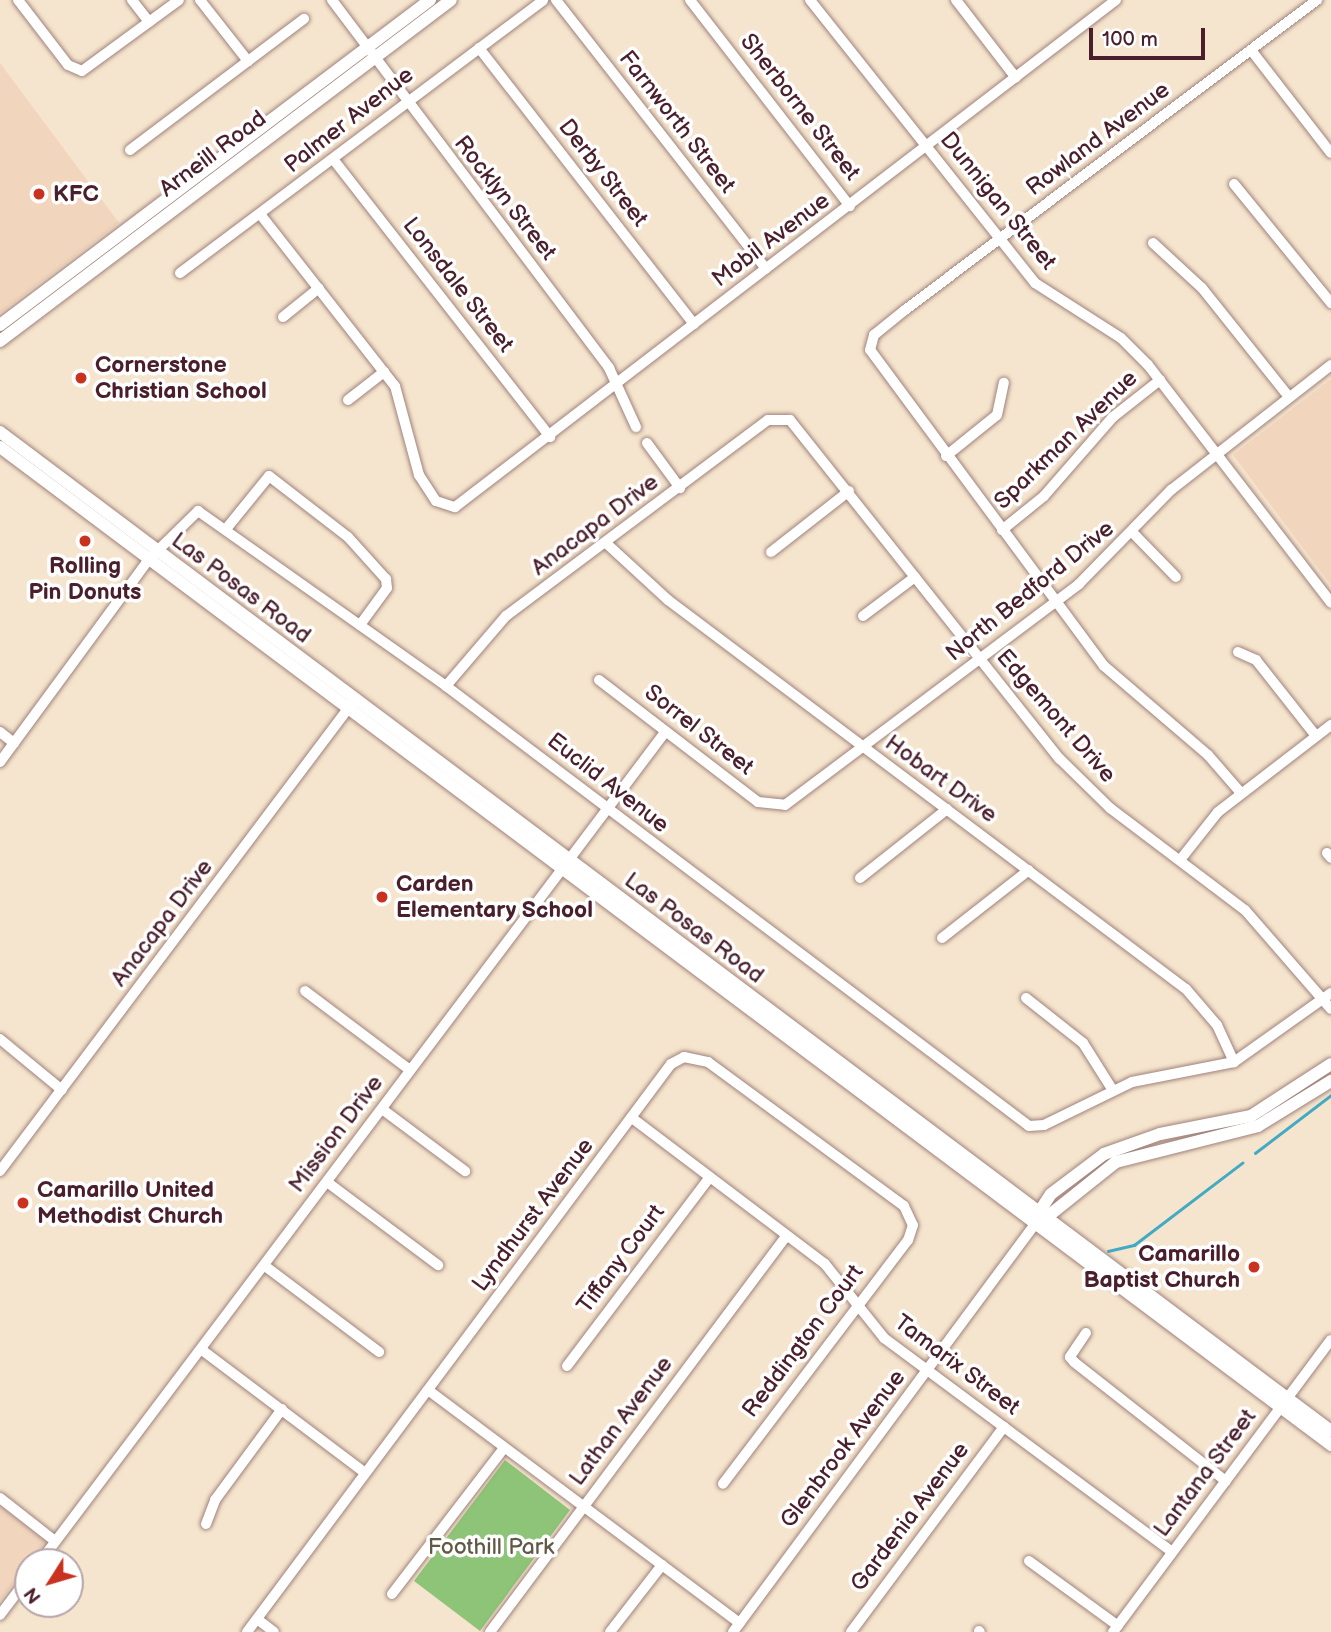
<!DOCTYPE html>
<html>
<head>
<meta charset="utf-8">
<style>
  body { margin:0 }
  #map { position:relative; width:1331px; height:1632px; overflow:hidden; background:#f6e5ce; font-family:"Balsamiq Sans",sans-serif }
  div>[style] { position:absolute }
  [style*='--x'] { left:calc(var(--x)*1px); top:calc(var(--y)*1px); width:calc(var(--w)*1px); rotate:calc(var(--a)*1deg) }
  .built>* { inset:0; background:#f1d5bd }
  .green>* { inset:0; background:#8dc477 }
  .stream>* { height:2.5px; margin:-1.25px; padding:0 1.25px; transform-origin:1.25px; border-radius:1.25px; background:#42aac2 }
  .roads { filter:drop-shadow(0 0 2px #a0827c) drop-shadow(0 0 2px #a0827c) }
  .minor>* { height:10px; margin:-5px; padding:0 5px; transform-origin:5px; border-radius:5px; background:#fff }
  .major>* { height:12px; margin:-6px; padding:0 6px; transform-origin:6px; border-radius:6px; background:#fff }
  .dots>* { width:19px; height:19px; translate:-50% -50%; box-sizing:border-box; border:4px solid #fff; border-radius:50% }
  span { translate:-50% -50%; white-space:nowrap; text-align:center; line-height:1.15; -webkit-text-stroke:7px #fff; paint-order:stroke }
  .street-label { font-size:23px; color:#4a1f2b }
  .poi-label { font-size:23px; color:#4a1f2b; font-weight:700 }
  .left { translate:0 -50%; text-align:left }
  .right { translate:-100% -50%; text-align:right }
  .park-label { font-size:23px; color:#615946 }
  .north { position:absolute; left:14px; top:1548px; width:70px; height:70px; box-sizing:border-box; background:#fff; border:2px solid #b7a5aa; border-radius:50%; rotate:233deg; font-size:19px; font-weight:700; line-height:28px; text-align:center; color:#4a1f2b }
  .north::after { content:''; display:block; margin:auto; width:24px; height:32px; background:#c8321e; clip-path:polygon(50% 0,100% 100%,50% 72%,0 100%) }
  .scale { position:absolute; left:1089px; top:28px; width:116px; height:32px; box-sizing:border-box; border:4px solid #4a1f2b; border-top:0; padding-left:9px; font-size:21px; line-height:24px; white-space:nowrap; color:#4a1f2b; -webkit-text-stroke:5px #fff; paint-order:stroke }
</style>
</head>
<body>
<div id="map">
  <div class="built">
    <i style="clip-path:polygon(0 63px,119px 223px,0 313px)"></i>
    <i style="clip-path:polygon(1331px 379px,1331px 585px,1233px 455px)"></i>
    <i style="clip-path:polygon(0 1506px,45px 1541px,0 1601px)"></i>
  </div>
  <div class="green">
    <i style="clip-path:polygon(505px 1460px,570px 1510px,480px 1631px,414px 1581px)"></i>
  </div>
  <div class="stream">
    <i style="--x:1255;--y:1153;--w:96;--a:-37.3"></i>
    <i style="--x:1108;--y:1251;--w:27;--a:-13"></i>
    <i style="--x:1134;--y:1245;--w:136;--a:-37.2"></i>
  </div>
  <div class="roads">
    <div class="minor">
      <i style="--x:18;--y:0;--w:82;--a:52.4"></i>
      <i style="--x:68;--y:65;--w:15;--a:23"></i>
      <i style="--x:82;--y:71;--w:120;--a:-36.2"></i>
      <i style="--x:132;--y:0;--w:28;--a:52"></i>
      <i style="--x:200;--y:0;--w:78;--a:51.8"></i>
      <i style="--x:332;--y:0;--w:461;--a:53"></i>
      <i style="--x:609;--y:368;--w:65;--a:65.4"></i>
      <i style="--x:556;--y:0;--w:341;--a:52"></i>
      <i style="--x:690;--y:0;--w:261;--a:52.2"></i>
      <i style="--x:810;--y:0;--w:362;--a:51.5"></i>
      <i style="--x:1035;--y:283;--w:102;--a:32.6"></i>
      <i style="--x:1121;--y:338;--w:38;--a:45"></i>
      <i style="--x:1148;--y:365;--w:300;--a:52.4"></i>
      <i style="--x:956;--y:0;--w:98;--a:52.4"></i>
      <i style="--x:479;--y:48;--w:350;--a:52.1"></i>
      <i style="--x:1251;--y:50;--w:130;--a:52.2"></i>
      <i style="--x:130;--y:150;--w:218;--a:-37"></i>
      <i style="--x:333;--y:159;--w:353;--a:52"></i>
      <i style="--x:1234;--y:184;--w:154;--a:50.8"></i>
      <i style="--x:260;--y:214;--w:219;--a:51.9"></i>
      <i style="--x:395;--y:386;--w:92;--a:74.9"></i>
      <i style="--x:419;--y:475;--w:31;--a:57"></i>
      <i style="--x:436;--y:501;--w:20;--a:18"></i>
      <i style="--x:455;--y:507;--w:833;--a:-37.49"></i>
      <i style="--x:1153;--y:243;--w:67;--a:42.6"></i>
      <i style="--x:1202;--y:288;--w:139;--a:51.4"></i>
      <i style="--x:180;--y:273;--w:454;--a:-36.9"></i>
      <i style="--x:283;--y:317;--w:46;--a:-38.9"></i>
      <i style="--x:348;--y:400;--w:46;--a:-37.9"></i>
      <i style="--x:647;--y:443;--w:56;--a:53.7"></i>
      <i style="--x:946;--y:456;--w:65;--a:-38.8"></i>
      <i style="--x:997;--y:415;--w:33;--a:-78"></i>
      <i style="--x:226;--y:529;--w:68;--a:-50.9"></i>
      <i style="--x:269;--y:476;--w:100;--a:37.7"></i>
      <i style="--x:348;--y:537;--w:57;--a:47.9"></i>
      <i style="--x:386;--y:579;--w:9;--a:84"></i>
      <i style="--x:387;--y:588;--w:46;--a:126.1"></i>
      <i style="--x:1002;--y:530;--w:54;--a:-39"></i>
      <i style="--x:1044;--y:496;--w:105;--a:-48.9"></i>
      <i style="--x:1113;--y:417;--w:60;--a:-38.2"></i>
      <i style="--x:1134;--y:534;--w:60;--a:45.7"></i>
      <i style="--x:606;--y:543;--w:84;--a:42.6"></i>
      <i style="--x:668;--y:600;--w:648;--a:36.91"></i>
      <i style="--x:1186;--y:989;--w:48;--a:49.3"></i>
      <i style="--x:1217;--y:1025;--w:41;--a:65.3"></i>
      <i style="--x:771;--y:552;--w:99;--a:-38"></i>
      <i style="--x:863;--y:616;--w:65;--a:-36.9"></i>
      <i style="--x:1238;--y:652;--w:20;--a:24"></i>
      <i style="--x:1256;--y:660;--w:97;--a:51.7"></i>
      <i style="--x:599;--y:680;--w:200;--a:37.5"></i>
      <i style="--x:758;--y:802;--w:27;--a:6"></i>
      <i style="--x:785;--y:805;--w:368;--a:-36.9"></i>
      <i style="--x:1079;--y:584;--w:132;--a:-45.6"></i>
      <i style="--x:1171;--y:490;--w:203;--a:-38"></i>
      <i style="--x:446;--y:686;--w:92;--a:-49.4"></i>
      <i style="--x:506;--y:616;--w:327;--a:-36.8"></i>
      <i style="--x:768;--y:420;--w:22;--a:0"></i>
      <i style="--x:790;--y:420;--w:433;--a:51.5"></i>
      <i style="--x:1060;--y:759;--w:70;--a:44.4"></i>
      <i style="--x:1110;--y:808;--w:169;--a:37.1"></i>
      <i style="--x:1245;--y:910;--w:131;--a:49"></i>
      <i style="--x:0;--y:732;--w:18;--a:38"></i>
      <i style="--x:0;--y:762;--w:252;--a:-53.7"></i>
      <i style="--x:149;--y:559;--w:69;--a:-44.4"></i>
      <i style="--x:198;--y:511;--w:304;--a:35.2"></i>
      <i style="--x:446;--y:686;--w:730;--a:37.04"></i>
      <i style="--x:1029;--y:1126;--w:15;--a:-4"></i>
      <i style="--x:1044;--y:1125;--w:98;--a:-26"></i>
      <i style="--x:1132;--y:1082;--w:104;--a:-11.1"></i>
      <i style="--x:1234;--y:1062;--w:119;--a:-35.4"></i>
      <i style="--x:1241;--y:793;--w:50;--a:-131"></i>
      <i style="--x:1208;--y:755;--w:137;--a:-139.4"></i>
      <i style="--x:1104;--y:666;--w:393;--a:-126.5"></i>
      <i style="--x:870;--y:350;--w:16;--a:-75"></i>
      <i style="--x:874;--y:335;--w:40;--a:-39"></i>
      <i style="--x:905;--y:310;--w:516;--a:-36.96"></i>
      <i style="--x:1327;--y:853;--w:6;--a:51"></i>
      <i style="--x:1180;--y:860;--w:61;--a:-51.6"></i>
      <i style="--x:1218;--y:812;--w:143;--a:-37.6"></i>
      <i style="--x:860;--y:878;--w:111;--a:-38.4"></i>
      <i style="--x:942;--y:938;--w:110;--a:-38"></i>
      <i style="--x:305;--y:991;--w:131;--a:37"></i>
      <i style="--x:1026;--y:998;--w:73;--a:38.3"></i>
      <i style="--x:1083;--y:1043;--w:54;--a:57.8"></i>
      <i style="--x:0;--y:1039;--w:80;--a:39.4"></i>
      <i style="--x:382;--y:1109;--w:104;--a:36.8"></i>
      <i style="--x:632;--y:1118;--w:242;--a:37.1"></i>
      <i style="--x:825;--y:1264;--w:95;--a:51.4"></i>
      <i style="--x:884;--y:1338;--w:359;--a:36.6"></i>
      <i style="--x:0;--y:1171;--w:587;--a:-53.03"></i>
      <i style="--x:327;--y:1182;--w:139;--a:36.8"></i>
      <i style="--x:265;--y:1266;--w:143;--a:37"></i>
      <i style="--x:1086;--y:1333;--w:29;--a:124"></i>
      <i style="--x:1070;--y:1357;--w:6;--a:51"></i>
      <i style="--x:1074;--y:1362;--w:193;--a:38.1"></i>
      <i style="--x:202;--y:1350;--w:204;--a:37"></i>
      <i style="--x:567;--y:1366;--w:236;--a:-52.9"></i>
      <i style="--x:428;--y:1390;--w:389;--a:36.8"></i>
      <i style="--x:0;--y:1498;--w:70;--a:38"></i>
      <i style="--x:206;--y:1524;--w:26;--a:-69"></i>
      <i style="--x:215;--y:1500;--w:113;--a:-53.6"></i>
      <i style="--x:1029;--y:1561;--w:110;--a:36.1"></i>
      <i style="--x:40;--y:1562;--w:1040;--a:-53.01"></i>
      <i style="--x:392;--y:1594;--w:184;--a:-52.5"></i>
      <i style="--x:0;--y:1615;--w:46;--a:-52.9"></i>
      <i style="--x:257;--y:1619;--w:21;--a:37"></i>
      <i style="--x:979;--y:1631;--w:1;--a:45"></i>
      <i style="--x:247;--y:1632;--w:709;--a:-53.26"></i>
      <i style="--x:671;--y:1064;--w:15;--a:-28"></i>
      <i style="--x:684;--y:1057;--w:25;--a:12"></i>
      <i style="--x:708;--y:1062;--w:243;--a:36.3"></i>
      <i style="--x:904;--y:1206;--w:21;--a:65"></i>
      <i style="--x:913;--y:1225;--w:16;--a:108"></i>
      <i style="--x:908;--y:1240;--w:306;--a:127.2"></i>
      <i style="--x:490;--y:1632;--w:494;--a:-53.2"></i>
      <i style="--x:610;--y:1632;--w:85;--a:-52.2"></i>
      <i style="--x:733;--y:1632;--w:508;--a:-53.49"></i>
      <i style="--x:851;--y:1632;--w:256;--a:-53.3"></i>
      <i style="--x:1113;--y:1632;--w:364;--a:-53.3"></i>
    </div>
    <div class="major">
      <i style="--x:0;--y:325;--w:539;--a:-37.08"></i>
      <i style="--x:0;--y:341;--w:565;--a:-37.09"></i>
      <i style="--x:0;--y:432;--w:1664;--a:36.89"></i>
      <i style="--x:0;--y:447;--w:1664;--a:36.86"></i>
      <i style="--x:1036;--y:1217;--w:27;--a:-57"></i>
      <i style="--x:1051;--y:1194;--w:66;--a:-37"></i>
      <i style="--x:1104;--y:1154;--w:59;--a:-19.7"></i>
      <i style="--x:1160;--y:1134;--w:93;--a:-11.2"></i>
      <i style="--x:1251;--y:1116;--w:95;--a:-33"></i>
      <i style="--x:1042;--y:1221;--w:95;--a:-38.6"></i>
      <i style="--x:1116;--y:1162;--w:146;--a:-14.2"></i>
      <i style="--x:1258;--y:1126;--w:86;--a:-31.7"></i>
    </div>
  </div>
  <div class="dots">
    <i style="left:39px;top:194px;background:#c8321e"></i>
    <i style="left:81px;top:378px;background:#c8321e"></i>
    <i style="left:85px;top:541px;background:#c8321e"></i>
    <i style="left:382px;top:897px;background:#c8321e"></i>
    <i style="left:23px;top:1203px;background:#c8321e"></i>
    <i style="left:1254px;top:1267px;background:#c8321e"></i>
  </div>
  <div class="street-label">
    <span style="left:800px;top:107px;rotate:52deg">Sherborne Street</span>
    <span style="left:349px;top:120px;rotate:-38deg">Palmer Avenue</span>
    <span style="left:677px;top:122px;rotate:52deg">Farnworth Street</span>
    <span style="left:1098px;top:139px;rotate:-37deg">Rowland Avenue</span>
    <span style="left:213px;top:154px;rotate:-37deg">Arneill Road</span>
    <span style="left:603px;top:173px;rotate:52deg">Derby Street</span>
    <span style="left:505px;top:198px;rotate:52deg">Rocklyn Street</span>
    <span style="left:998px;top:201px;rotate:51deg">Dunnigan Street</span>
    <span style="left:771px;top:240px;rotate:-37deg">Mobil Avenue</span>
    <span style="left:458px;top:285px;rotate:52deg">Lonsdale Street</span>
    <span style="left:1066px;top:440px;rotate:-44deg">Sparkman Avenue</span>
    <span style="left:595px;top:525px;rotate:-37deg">Anacapa Drive</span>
    <span style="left:241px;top:588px;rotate:37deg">Las Posas Road</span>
    <span style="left:1030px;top:591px;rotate:-39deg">North Bedford Drive</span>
    <span style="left:1056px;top:716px;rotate:49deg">Edgemont Drive</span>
    <span style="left:699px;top:730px;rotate:38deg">Sorrel Street</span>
    <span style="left:941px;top:779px;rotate:36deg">Hobart Drive</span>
    <span style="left:608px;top:783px;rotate:38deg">Euclid Avenue</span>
    <span style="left:162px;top:923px;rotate:-53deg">Anacapa Drive</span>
    <span style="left:694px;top:928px;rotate:37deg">Las Posas Road</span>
    <span style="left:336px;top:1134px;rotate:-53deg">Mission Drive</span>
    <span style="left:533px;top:1215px;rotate:-53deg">Lyndhurst Avenue</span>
    <span style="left:621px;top:1259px;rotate:-53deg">Tiffany Court</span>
    <span style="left:803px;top:1341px;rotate:-53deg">Reddington Court</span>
    <span style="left:957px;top:1365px;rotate:37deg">Tamarix Street</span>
    <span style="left:621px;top:1421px;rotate:-53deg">Lathan Avenue</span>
    <span style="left:843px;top:1449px;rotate:-53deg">Glenbrook Avenue</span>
    <span style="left:1205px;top:1473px;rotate:-53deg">Lantana Street</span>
    <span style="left:910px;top:1517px;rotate:-53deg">Gardenia Avenue</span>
  </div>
  <div class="poi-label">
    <span class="left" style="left:53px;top:194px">KFC</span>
    <span class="left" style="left:95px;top:378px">Cornerstone<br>Christian School</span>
    <span style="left:85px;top:579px">Rolling<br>Pin Donuts</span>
    <span class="left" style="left:396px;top:897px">Carden<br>Elementary School</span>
    <span class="left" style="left:37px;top:1203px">Camarillo United<br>Methodist Church</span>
    <span class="right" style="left:1240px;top:1267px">Camarillo<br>Baptist Church</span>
  </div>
  <div class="park-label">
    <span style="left:491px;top:1547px">Foothill Park</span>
  </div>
  <div class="north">N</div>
  <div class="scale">100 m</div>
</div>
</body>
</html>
